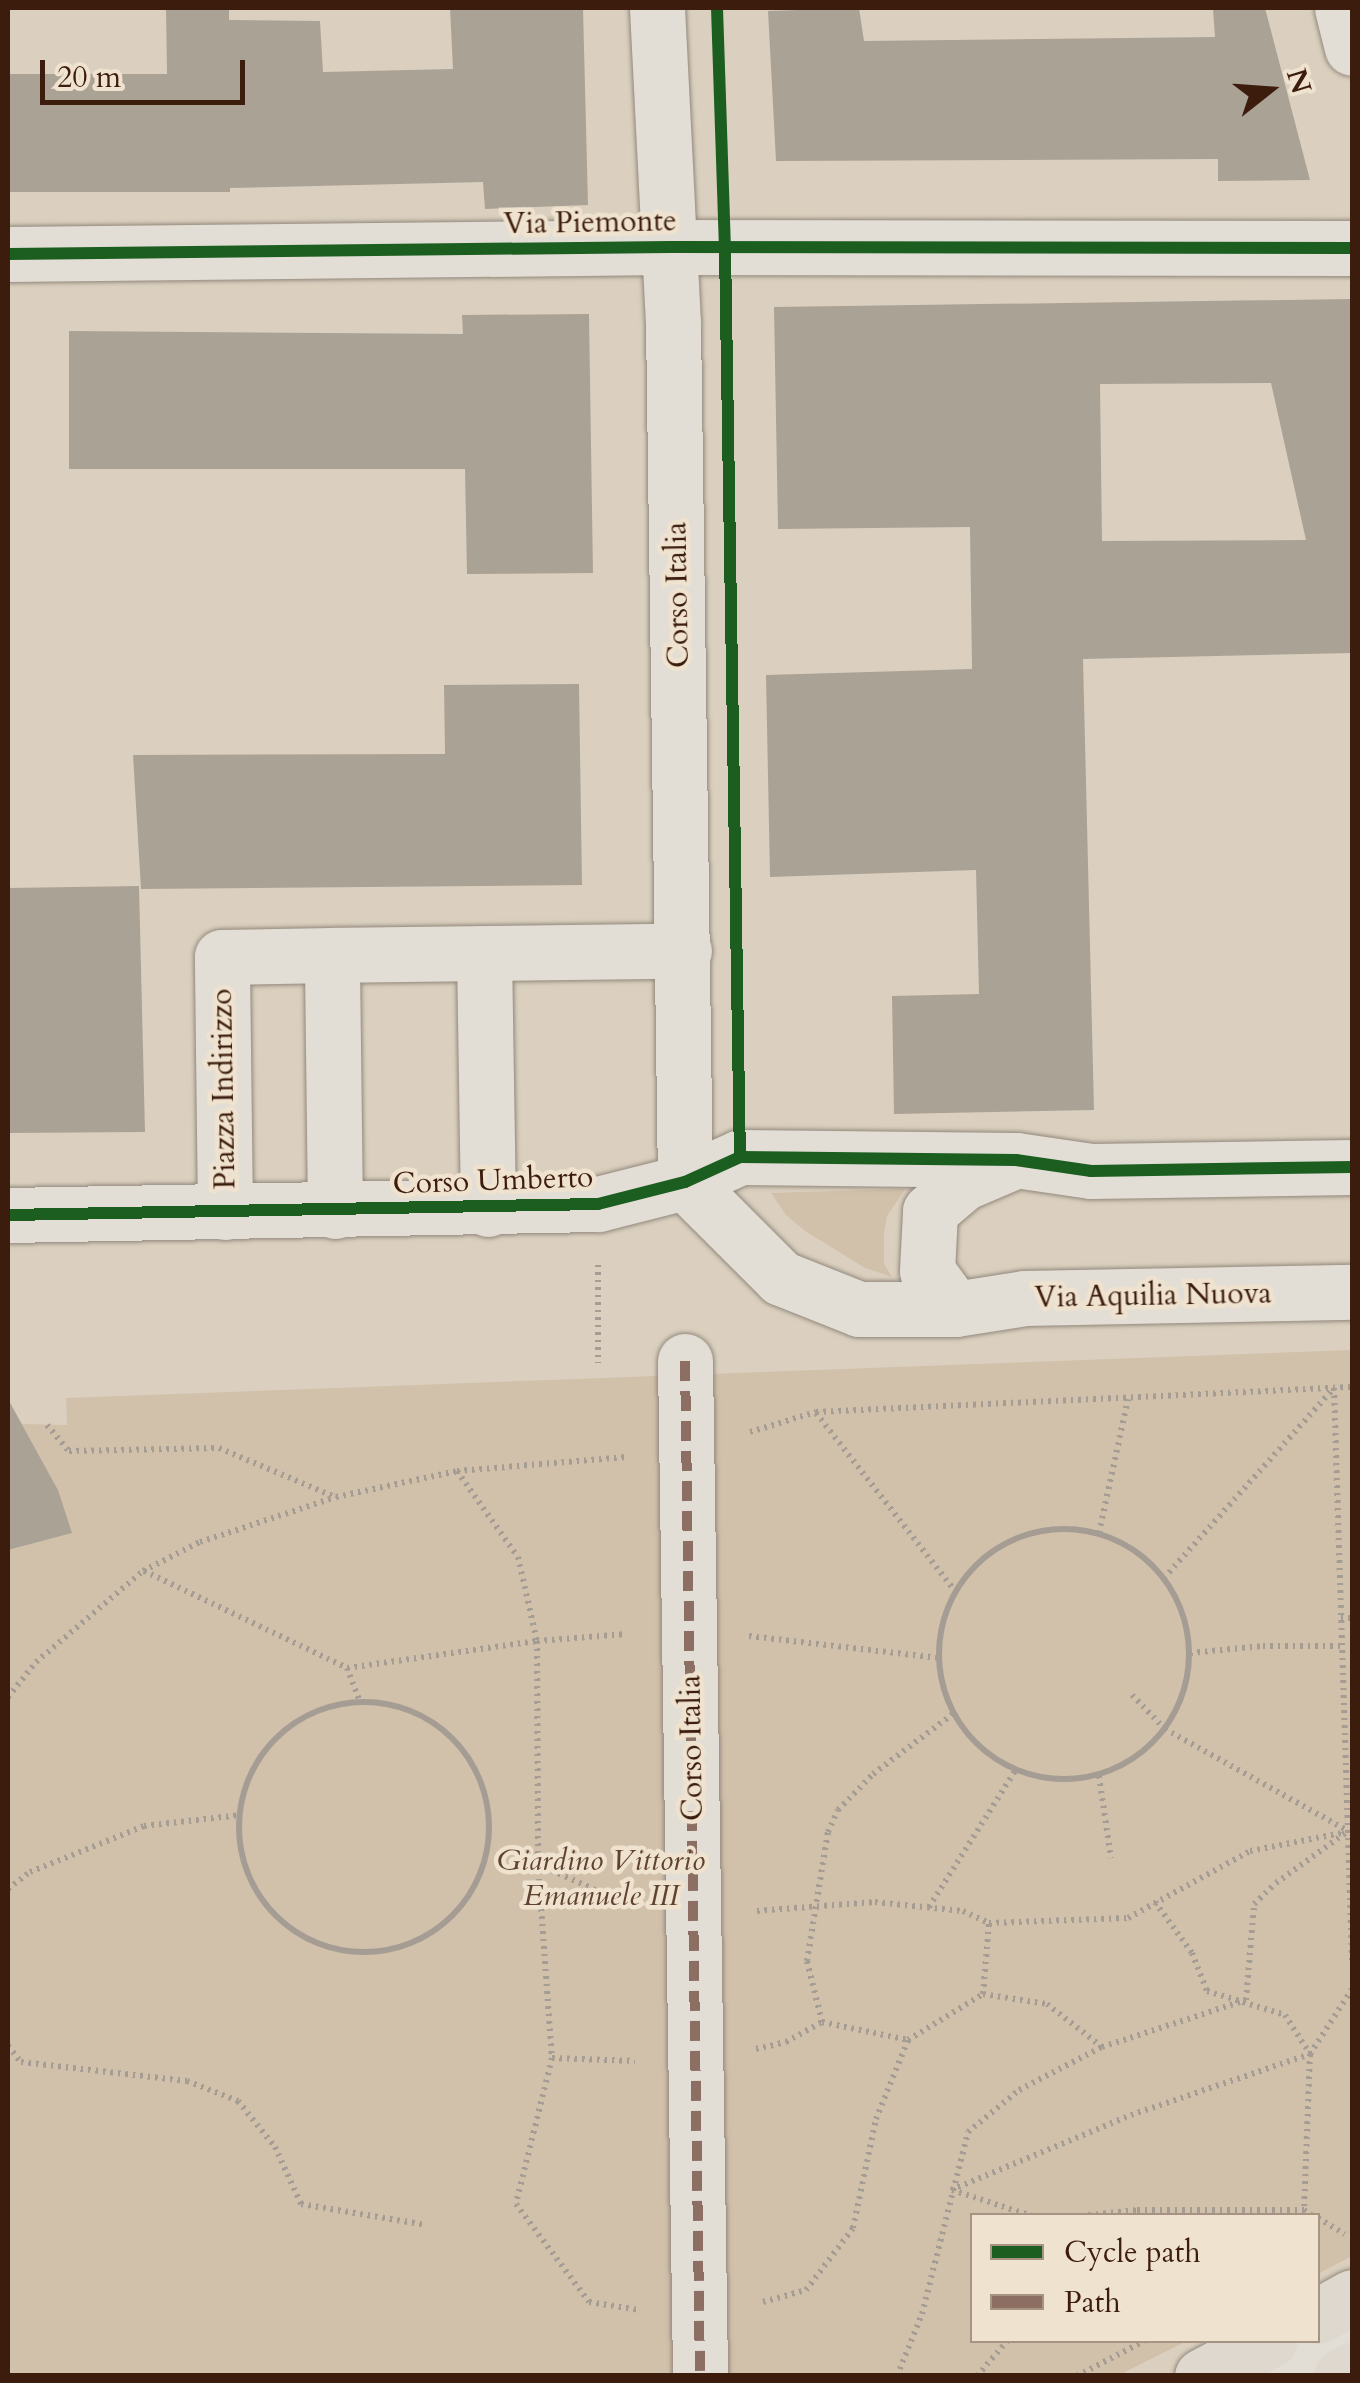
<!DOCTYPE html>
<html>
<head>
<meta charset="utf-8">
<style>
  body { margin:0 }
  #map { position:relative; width:1360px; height:2383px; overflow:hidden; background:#dbd0bf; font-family:Cardo,serif }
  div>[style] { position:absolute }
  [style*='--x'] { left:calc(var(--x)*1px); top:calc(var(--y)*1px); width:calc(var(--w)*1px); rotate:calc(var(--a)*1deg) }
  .green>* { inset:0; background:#d1c0aa }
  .building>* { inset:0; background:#aba296 }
  .path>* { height:6px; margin-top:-3px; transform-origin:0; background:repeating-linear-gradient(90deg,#a59d94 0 2.5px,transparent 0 7.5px) }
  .path>.ring { margin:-3px; padding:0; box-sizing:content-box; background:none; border:6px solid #a59d94; border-radius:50% }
  .roads { filter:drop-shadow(0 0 2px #92887c) drop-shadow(0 0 2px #92887c) }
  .street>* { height:55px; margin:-27.5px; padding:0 27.5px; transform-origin:27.5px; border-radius:27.5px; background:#e3ded5 }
  .secondary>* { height:55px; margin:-27.5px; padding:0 27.5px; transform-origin:27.5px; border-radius:27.5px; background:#e3ded5 }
  .primary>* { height:55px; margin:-27.5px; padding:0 27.5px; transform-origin:27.5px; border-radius:27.5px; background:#ded8ce }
  .quiet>* { height:10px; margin-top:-5px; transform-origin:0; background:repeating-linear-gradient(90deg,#8d6e63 0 20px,transparent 0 30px) }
  .cycleway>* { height:12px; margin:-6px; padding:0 6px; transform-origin:6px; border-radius:6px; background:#1b5e20 }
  span { translate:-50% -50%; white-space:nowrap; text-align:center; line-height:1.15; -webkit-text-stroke:9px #efe2ce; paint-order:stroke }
  .street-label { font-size:30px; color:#3c1c0d }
  .park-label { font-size:30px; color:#5f4230; font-style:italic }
  .frame { position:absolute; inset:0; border:10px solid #3c1c0d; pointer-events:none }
  .legend { position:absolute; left:970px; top:2213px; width:350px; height:130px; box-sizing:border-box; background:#efe2ce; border:2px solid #a79381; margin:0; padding:12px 18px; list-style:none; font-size:30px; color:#3c1c0d }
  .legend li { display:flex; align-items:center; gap:20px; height:50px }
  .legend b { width:50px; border:2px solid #a79381 }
  .north { position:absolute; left:1220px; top:40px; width:100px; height:100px; -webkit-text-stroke:8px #efe2ce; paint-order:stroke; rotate:73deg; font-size:28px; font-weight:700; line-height:40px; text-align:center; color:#3c1c0d }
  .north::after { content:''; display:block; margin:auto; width:35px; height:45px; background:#3c1c0d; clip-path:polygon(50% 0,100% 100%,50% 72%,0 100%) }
  .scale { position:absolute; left:40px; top:60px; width:205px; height:45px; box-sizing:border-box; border:5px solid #3c1c0d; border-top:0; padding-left:12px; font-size:30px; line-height:35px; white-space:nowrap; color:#3c1c0d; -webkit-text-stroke:8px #efe2ce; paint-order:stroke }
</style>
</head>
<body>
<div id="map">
  <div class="green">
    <i style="clip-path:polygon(905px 1189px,887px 1216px,884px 1233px,884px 1264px,892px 1277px,865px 1268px,805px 1231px,786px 1215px,771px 1193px)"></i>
    <i style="clip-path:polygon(1352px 1350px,1352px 2256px,1318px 2274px,1318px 2216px,972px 2216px,972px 2340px,1187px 2341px,1119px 2375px,8px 2376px,8px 1550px,71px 1533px,58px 1490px,22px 1424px,67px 1425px,66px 1398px)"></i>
  </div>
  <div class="building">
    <i style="clip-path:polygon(166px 8px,229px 8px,229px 20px,320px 21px,323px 72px,453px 69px,450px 8px,583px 8px,588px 205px,485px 209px,483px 182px,230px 188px,230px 192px,8px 192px,8px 74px,167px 74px)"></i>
    <i style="clip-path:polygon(859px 8px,864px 41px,1215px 37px,1213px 9px,1265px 8px,1310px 180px,1218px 181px,1218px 159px,776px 161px,768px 11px)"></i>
    <i style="clip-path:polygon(evenodd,1352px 299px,1352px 653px,1083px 659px,1094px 1110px,894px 1114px,892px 996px,979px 994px,976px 870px,770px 877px,766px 675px,972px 669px,970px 527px,778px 529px,774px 307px,1352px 299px,1271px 383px,1306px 540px,1102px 541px,1100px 384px,1271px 383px)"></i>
    <i style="clip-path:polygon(589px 314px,593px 573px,467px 574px,465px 469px,69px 469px,69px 331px,463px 334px,462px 315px)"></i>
    <i style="clip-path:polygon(579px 684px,582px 885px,141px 889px,133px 755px,445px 754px,444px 685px)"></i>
    <i style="clip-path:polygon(139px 886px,145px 1132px,8px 1133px,8px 888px)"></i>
    <i style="clip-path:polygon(8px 1399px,58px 1490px,72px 1533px,8px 1550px)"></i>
  </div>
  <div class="path">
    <i style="--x:598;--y:1265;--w:98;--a:90"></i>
    <i style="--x:1334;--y:1388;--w:574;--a:88.2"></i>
    <i style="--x:816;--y:1413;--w:226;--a:52"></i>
    <i style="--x:47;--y:1425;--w:34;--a:50"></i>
    <i style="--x:69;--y:1451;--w:150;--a:-1.1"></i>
    <i style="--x:219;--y:1448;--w:126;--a:22.9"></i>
    <i style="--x:750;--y:1432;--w:69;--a:-16.9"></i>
    <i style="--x:816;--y:1412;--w:535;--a:-2.68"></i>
    <i style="--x:457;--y:1471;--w:105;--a:54.7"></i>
    <i style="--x:518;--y:1557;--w:86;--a:77.3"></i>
    <i style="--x:537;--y:1641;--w:223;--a:89.7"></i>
    <i style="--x:538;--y:1864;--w:195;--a:85.9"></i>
    <i style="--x:552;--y:2058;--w:150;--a:103.9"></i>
    <i style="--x:516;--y:2204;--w:122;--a:53.3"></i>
    <i style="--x:589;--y:2302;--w:51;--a:9.1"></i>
    <i class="ring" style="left:939px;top:1529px;width:244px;height:244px"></i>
    <i style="--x:1099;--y:1533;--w:137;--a:-77.8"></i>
    <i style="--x:144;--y:1571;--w:225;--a:25.5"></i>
    <i style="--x:347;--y:1668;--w:192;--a:-8.1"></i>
    <i style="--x:537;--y:1641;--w:90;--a:-4.4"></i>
    <i style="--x:1164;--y:1578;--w:254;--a:-48.2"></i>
    <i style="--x:1341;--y:1618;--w:11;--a:0"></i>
    <i style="--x:749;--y:1636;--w:191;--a:6.6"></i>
    <i style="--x:1190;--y:1653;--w:73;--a:-5.5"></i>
    <i style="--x:1263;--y:1646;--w:80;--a:0"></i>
    <i style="--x:347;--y:1668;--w:34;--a:69"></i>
    <i style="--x:1132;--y:1695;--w:47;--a:45.9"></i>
    <i style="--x:1165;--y:1729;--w:210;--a:29.1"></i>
    <i style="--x:8;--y:1697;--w:45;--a:-51.3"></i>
    <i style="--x:36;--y:1662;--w:140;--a:-40.4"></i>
    <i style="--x:143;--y:1571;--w:64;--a:-27"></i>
    <i style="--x:200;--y:1542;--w:143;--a:-18.3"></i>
    <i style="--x:336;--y:1497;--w:124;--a:-12.1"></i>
    <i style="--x:457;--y:1471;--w:170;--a:-4.7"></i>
    <i class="ring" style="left:239px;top:1702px;width:244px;height:244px"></i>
    <i style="--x:1099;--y:1776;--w:83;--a:81.7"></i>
    <i style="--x:538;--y:1864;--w:102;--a:24.3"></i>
    <i style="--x:8;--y:1889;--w:28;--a:-38"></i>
    <i style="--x:30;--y:1872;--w:123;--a:-22"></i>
    <i style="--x:144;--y:1826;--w:97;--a:-6.5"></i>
    <i style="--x:1155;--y:1902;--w:63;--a:54"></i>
    <i style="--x:1192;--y:1953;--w:41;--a:68.5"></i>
    <i style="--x:1207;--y:1991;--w:82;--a:17.1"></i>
    <i style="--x:1285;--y:2015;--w:46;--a:57.3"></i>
    <i style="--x:1310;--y:2054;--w:156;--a:92.2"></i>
    <i style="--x:1304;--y:2210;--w:11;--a:34"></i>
    <i style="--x:929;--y:1907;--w:161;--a:-57.7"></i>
    <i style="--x:757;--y:1911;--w:118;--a:-4.4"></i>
    <i style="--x:875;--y:1902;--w:88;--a:5.8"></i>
    <i style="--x:963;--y:1911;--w:29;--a:25"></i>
    <i style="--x:989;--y:1923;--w:139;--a:-2.1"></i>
    <i style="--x:1128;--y:1918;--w:139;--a:-28.8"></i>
    <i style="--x:1250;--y:1851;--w:94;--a:-11.1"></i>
    <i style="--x:983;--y:1994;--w:71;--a:-85.2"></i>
    <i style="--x:822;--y:2022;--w:88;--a:11.8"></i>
    <i style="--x:8;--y:2046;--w:21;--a:51"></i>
    <i style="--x:21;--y:2062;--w:167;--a:6.5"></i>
    <i style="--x:187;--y:2081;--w:55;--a:21.4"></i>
    <i style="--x:238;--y:2101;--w:59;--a:51.2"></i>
    <i style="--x:275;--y:2147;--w:63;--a:65.5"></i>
    <i style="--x:301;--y:2204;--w:127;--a:9.5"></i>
    <i style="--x:756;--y:2049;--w:31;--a:-13"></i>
    <i style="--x:786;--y:2042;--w:41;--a:-29.1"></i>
    <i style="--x:822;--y:2022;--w:63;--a:-103.8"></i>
    <i style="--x:807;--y:1961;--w:131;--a:-80.8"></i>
    <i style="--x:828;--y:1832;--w:24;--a:-66"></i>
    <i style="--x:838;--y:1810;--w:50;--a:-45.8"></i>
    <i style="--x:873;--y:1774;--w:100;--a:-36.9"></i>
    <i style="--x:552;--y:2058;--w:83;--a:2.1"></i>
    <i style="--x:951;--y:2190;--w:195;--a:-22.6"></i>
    <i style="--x:1131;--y:2115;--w:189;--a:-18.8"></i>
    <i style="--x:1310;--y:2054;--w:77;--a:-57.1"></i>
    <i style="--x:952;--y:2190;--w:84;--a:18"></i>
    <i style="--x:1081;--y:2216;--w:56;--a:-6.1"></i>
    <i style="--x:1137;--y:2210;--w:167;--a:0"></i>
    <i style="--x:1318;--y:2218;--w:31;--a:31"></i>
    <i style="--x:763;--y:2302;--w:45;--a:-15.6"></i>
    <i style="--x:806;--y:2290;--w:78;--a:-52.8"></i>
    <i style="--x:853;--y:2228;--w:111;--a:-78.1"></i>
    <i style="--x:876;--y:2119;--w:85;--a:-67.9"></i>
    <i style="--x:908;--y:2040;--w:88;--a:-31.5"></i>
    <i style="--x:983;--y:1994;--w:65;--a:8.9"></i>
    <i style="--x:1047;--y:2004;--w:70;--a:38"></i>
    <i style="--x:1102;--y:2047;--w:151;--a:-18.1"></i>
    <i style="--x:1246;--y:2000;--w:96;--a:-85.2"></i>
    <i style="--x:1254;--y:1904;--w:30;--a:-44"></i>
    <i style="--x:1276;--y:1883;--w:89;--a:-35.8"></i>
    <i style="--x:897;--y:2376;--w:67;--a:-68"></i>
    <i style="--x:922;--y:2314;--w:188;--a:-75.8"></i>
    <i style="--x:968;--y:2132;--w:66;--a:-39.5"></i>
    <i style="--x:1019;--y:2090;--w:93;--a:-27.4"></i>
    <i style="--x:977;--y:2376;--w:48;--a:-49.3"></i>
    <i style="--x:1077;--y:2376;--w:78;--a:-27.6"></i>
  </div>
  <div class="roads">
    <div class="street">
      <i style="--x:1342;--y:8;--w:41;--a:76"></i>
      <i style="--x:8;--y:254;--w:662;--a:-0.61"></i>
      <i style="--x:670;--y:247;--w:682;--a:0.08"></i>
      <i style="--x:484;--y:953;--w:256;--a:89.1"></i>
      <i style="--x:685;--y:1182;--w:60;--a:-24.4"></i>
      <i style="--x:740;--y:1157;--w:276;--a:0.6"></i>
      <i style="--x:1016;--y:1160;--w:76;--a:8.3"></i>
      <i style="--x:1091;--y:1171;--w:261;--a:-0.9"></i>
      <i style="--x:335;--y:1211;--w:256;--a:-90.7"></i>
      <i style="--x:332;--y:955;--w:352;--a:-0.7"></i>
      <i style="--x:225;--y:1212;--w:255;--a:-90.7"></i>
      <i style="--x:222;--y:957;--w:110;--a:-1"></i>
      <i style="--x:955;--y:1309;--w:47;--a:-126.4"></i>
      <i style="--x:927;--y:1271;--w:60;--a:-87.1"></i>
      <i style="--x:930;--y:1211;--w:43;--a:-40.3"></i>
      <i style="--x:963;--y:1183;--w:51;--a:-23.1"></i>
      <i style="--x:685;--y:1361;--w:1015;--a:89.15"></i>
    </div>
    <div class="secondary">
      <i style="--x:657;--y:8;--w:315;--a:87.1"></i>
      <i style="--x:673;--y:323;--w:859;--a:89.2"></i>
      <i style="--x:685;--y:1182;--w:136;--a:45"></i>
      <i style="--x:781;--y:1278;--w:84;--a:21.7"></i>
      <i style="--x:859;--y:1309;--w:96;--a:0"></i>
      <i style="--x:955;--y:1309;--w:71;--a:-8.9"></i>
      <i style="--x:1025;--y:1298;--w:327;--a:-1.1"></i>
      <i style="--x:8;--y:1215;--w:590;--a:-1.07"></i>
      <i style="--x:598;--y:1204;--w:90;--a:-14.2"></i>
      <i style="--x:1267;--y:2376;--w:96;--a:-27.4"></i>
    </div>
    <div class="primary">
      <i style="--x:1318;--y:2316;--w:39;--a:-29"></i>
      <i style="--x:1202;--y:2376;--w:77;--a:-27.9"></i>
      <i style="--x:1341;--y:2376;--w:13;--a:-29"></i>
    </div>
  </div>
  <div class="quiet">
    <i style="--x:685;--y:1361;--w:1015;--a:89.15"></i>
  </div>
  <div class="cycleway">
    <i style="--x:717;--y:8;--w:239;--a:88.1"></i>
    <i style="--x:725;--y:247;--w:910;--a:89.06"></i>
    <i style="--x:8;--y:254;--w:662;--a:-0.61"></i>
    <i style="--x:670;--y:247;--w:682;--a:0.08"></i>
    <i style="--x:8;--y:1215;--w:590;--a:-1.07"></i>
    <i style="--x:598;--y:1204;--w:90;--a:-14.2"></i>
    <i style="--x:685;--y:1182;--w:60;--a:-24.4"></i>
    <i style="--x:740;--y:1157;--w:276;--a:0.6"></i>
    <i style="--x:1016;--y:1160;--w:76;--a:8.3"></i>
    <i style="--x:1091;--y:1171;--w:261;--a:-0.9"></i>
  </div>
  <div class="street-label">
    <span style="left:590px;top:223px;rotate:-1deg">Via Piemonte</span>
    <span style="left:678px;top:595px;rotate:-91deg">Corso Italia</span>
    <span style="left:224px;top:1089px;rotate:-91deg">Piazza Indirizzo</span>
    <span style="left:493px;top:1181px;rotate:-2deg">Corso Umberto</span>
    <span style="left:1153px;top:1296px;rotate:-1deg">Via Aquilia Nuova</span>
    <span style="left:692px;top:1748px;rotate:-91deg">Corso Italia</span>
  </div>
  <div class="park-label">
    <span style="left:601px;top:1878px">Giardino Vittorio<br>Emanuele III</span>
  </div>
  <div class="frame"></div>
  <ul class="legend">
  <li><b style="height:12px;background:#1b5e20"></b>Cycle path</li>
  <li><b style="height:12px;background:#8d6e63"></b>Path</li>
  </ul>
  <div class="north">N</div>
  <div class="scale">20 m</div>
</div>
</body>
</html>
